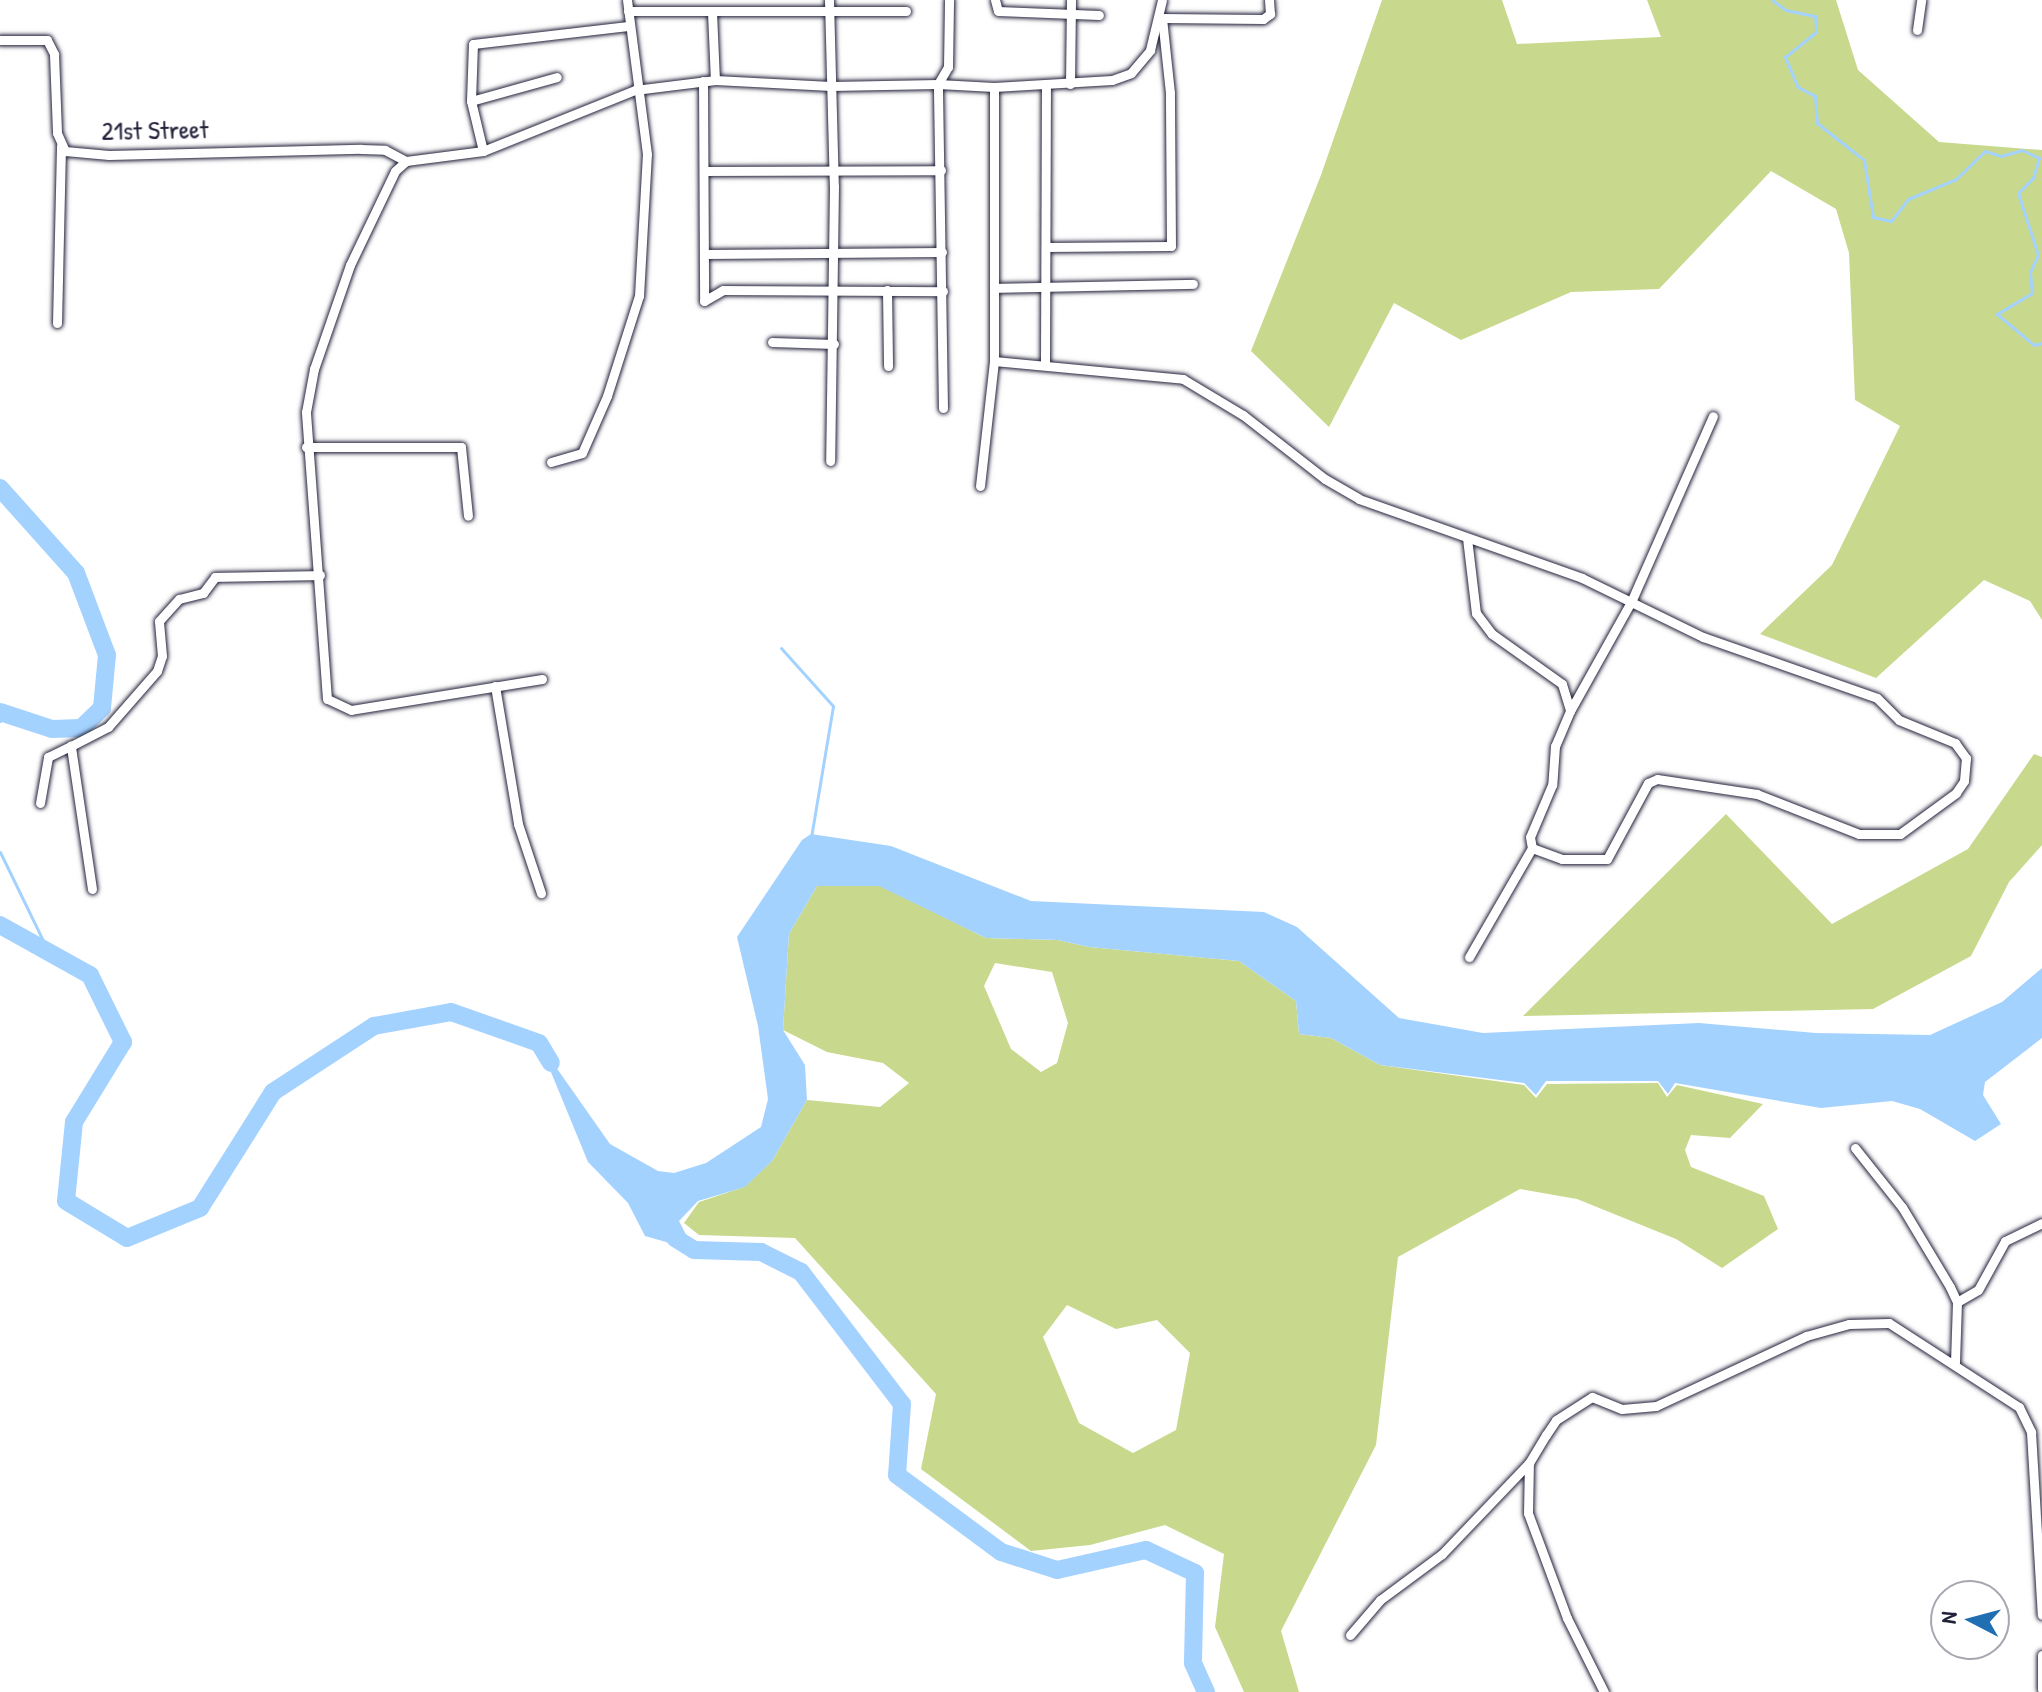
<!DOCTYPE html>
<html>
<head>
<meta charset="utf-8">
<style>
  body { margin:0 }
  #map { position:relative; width:2042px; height:1692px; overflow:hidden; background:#fff; font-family:"Patrick Hand",sans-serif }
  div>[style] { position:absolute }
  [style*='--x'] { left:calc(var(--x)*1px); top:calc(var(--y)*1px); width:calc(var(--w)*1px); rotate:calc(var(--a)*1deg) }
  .green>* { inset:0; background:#c8d88c }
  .water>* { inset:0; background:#a4d2ff }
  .stream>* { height:3px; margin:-1.5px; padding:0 1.5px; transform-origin:1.5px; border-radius:1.5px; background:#a4d2ff }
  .river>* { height:18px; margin:-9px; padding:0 9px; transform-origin:9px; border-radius:9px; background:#a4d2ff }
  .roads { filter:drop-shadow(0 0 2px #22223b) drop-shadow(0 0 2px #22223b) }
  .street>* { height:9px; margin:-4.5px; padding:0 4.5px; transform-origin:4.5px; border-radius:4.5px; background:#fff }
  span { translate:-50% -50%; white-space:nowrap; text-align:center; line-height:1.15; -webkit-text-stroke:6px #fff; paint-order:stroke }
  .street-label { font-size:26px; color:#22223b }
  .north { position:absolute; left:1930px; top:1580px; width:80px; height:80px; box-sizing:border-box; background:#fff; border:2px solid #a7a7b1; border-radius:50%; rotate:276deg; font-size:22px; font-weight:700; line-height:32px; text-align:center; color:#22223b }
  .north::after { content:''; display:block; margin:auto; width:28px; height:36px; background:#1f6fb2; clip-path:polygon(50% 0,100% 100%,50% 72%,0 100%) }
</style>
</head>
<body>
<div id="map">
  <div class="green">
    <i style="clip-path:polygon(1382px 0,1502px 0,1517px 44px,1661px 37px,1647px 0,1836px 0,1858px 70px,1939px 142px,2042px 150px,2042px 620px,2030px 601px,1984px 580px,1876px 678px,1760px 634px,1832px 565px,1900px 426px,1855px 400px,1849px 253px,1836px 209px,1771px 171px,1659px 289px,1571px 292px,1461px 340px,1394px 303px,1329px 427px,1251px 351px,1321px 175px)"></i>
    <i style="clip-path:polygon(2034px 754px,2042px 757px,2042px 845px,2009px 882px,1971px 956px,1873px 1009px,1523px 1016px,1726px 814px,1832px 924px,1968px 849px)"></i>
    <i style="clip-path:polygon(evenodd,879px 885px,986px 938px,1058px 940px,1089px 947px,1239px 961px,1296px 1001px,1299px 1034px,1331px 1038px,1380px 1065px,1524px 1085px,1536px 1098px,1547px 1084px,1658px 1083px,1667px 1097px,1677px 1085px,1763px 1104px,1730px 1138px,1691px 1135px,1685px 1150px,1691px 1167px,1764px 1196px,1778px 1229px,1722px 1268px,1676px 1239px,1577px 1199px,1520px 1189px,1398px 1257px,1376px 1445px,1281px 1631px,1299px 1692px,1244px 1692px,1215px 1627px,1224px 1554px,1165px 1525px,1090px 1545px,1031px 1551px,921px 1469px,936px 1394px,795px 1238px,699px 1235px,684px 1223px,699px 1202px,744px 1187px,772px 1161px,807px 1100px,880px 1107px,909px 1083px,883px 1063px,827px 1052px,783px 1030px,789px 934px,817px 886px,879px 885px,995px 963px,1052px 972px,1068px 1023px,1057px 1063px,1041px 1072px,1011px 1049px,984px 986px,995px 963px,879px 885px,1067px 1305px,1116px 1329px,1157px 1320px,1190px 1353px,1176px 1430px,1133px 1453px,1079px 1423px,1043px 1337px,1067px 1305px)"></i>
  </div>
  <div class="water">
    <i style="clip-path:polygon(811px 834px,891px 846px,1031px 901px,1264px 912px,1297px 927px,1399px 1018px,1483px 1033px,1699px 1023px,1816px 1033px,1930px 1035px,2002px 1002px,2042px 968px,2042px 1038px,1985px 1082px,1983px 1095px,2001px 1124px,1975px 1141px,1920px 1109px,1892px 1101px,1821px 1108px,1675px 1083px,1668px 1094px,1658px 1081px,1546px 1081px,1536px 1095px,1524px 1083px,1380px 1065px,1331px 1038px,1299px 1034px,1296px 1001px,1239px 961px,1089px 947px,1058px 940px,986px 938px,879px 886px,817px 886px,789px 934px,783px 1030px,805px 1065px,807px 1100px,772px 1161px,745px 1187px,698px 1201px,679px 1221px,694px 1250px,645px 1236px,628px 1203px,588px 1162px,539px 1043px,610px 1144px,658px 1171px,674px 1173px,706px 1163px,761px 1127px,768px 1099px,758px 1026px,737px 937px,802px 840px)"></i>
  </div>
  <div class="stream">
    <i style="--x:1772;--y:0;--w:17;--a:36"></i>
    <i style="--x:1786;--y:10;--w:30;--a:12"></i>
    <i style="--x:1815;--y:16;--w:16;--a:86"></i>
    <i style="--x:1816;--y:32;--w:40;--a:141"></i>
    <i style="--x:1785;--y:57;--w:33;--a:67"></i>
    <i style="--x:1798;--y:87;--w:19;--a:28"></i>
    <i style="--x:1815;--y:96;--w:27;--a:86"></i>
    <i style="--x:1817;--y:123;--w:60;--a:38.2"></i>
    <i style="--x:1864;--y:160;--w:58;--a:81"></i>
    <i style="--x:1873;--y:217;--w:18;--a:13"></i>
    <i style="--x:1891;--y:221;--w:28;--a:-52"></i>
    <i style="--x:1908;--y:199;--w:52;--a:-22.6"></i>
    <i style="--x:1956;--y:179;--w:40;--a:-44"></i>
    <i style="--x:1985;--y:151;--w:17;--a:17"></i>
    <i style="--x:2001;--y:156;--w:22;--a:-16"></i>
    <i style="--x:2022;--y:150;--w:19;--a:25"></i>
    <i style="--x:2039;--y:158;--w:21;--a:107"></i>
    <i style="--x:2033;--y:178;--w:21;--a:135"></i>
    <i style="--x:2018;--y:193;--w:65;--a:72.1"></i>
    <i style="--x:2038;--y:255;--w:19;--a:115"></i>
    <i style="--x:2030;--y:272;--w:21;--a:85"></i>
    <i style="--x:2032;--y:293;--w:41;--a:149"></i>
    <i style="--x:1997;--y:314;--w:48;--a:40"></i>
    <i style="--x:2034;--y:345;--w:8;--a:-14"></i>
    <i style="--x:781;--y:648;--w:78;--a:48.1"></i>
    <i style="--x:833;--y:706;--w:134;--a:99.5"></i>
    <i style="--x:0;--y:721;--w:11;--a:-41"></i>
    <i style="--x:0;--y:852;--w:108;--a:64.1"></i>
  </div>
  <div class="river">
    <i style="--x:0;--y:488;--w:114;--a:48.2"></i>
    <i style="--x:76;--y:573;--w:88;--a:69.3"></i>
    <i style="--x:107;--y:655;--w:53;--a:95.4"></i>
    <i style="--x:102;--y:708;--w:29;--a:136"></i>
    <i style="--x:81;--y:728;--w:29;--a:178"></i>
    <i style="--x:52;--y:729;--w:55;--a:-161.9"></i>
    <i style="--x:0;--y:925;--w:103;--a:29.1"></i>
    <i style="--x:90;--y:975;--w:75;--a:63.8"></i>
    <i style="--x:123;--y:1042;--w:94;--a:121.5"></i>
    <i style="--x:74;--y:1122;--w:79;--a:95.8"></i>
    <i style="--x:66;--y:1201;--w:71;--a:31.2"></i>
    <i style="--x:127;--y:1238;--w:79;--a:-22.3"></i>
    <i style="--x:200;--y:1208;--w:137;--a:-57.8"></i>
    <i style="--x:273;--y:1092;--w:121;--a:-33.2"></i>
    <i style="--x:374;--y:1026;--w:78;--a:-10.3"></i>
    <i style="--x:451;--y:1012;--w:93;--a:19.4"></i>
    <i style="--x:539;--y:1043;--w:23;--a:59"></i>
    <i style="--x:675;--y:1238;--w:22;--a:32"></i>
    <i style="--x:694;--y:1250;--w:67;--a:1.7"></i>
    <i style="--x:761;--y:1252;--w:45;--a:26.6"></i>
    <i style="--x:801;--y:1272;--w:166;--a:52.6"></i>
    <i style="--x:902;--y:1404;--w:71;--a:94"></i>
    <i style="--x:897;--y:1475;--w:129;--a:36.5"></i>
    <i style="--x:1001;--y:1552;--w:59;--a:17.8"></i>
    <i style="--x:1057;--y:1570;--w:91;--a:-12.7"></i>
    <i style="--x:1146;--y:1550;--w:54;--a:25.1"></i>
    <i style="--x:1195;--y:1573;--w:90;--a:91.3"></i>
    <i style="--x:1193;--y:1663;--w:32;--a:66"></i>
  </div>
  <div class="roads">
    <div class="street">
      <i style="--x:829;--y:0;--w:186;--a:88.5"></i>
      <i style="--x:834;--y:186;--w:275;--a:90.8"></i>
      <i style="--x:995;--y:0;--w:11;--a:75"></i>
      <i style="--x:998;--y:11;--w:101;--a:2.3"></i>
      <i style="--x:628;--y:11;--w:278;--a:0"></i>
      <i style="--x:712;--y:12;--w:68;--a:87.5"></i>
      <i style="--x:1917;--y:30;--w:30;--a:-82"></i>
      <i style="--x:0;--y:40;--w:47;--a:0"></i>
      <i style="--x:47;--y:40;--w:16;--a:63"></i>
      <i style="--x:54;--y:54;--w:79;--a:87.8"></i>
      <i style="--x:57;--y:133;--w:20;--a:66"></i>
      <i style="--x:65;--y:151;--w:44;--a:5.2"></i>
      <i style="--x:109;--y:155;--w:252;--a:-1.4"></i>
      <i style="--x:361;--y:149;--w:24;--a:2"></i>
      <i style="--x:385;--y:150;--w:24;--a:28"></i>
      <i style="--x:703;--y:81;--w:220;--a:89.7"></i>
      <i style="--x:1070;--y:84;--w:84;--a:-89.3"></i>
      <i style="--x:471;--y:101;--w:89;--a:-15.6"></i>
      <i style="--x:483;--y:151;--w:51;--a:-103.5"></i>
      <i style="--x:471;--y:101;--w:57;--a:-88"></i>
      <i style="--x:473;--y:44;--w:156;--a:-6.6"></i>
      <i style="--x:705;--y:171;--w:236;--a:-0.2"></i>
      <i style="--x:1046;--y:247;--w:125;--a:-0.5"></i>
      <i style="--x:1171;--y:246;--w:153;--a:-90.4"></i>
      <i style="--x:1170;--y:93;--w:75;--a:-96.1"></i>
      <i style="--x:1162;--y:18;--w:101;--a:0.6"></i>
      <i style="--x:1263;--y:19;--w:9;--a:-36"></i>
      <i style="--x:1270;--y:14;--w:14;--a:-94"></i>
      <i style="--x:705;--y:254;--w:237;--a:-0.5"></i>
      <i style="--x:994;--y:288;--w:199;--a:-1.2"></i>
      <i style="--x:887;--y:290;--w:76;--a:89.2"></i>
      <i style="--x:704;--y:301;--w:22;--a:-30"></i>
      <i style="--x:723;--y:290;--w:220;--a:0.3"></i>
      <i style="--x:57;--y:323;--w:177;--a:-88.7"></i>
      <i style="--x:772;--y:342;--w:62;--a:1.8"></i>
      <i style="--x:994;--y:361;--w:190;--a:5.4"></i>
      <i style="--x:1183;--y:379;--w:70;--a:31"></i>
      <i style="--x:1243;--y:415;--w:104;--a:38"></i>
      <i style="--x:1325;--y:479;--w:39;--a:30"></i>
      <i style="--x:1359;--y:499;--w:237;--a:19.5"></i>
      <i style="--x:1582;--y:578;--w:135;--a:26"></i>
      <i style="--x:1703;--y:637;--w:184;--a:19.3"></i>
      <i style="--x:1877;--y:698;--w:31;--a:45"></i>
      <i style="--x:1899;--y:720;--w:61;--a:22.3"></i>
      <i style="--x:1955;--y:743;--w:19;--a:54"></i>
      <i style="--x:1966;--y:758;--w:23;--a:95"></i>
      <i style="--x:1964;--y:781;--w:14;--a:124"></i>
      <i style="--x:1956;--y:793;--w:69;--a:143.8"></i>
      <i style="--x:1900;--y:834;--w:41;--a:180"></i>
      <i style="--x:1859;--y:834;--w:110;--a:-158.6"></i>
      <i style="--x:1757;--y:794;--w:101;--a:-171.5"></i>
      <i style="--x:1657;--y:779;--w:10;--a:156"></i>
      <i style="--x:1648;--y:783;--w:86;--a:118.3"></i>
      <i style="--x:1607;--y:859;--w:45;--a:180"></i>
      <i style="--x:1562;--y:859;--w:32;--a:-160"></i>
      <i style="--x:1045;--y:362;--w:277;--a:-89.8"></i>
      <i style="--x:943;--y:408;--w:324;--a:-90.9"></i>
      <i style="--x:938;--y:84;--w:56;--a:3.1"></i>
      <i style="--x:994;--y:87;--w:118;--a:-3.4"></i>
      <i style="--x:1112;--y:80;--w:20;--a:-20"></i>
      <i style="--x:1131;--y:73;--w:30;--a:-50"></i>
      <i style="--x:1150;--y:50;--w:51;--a:-76.5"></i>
      <i style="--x:306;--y:447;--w:155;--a:0"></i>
      <i style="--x:461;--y:447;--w:69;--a:84.2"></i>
      <i style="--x:551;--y:462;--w:32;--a:-16"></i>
      <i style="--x:582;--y:453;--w:62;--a:-66.3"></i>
      <i style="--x:607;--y:396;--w:105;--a:-72.3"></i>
      <i style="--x:639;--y:296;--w:142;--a:-86.8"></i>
      <i style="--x:647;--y:154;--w:155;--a:-97.4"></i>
      <i style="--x:980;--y:486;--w:126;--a:-83.6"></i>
      <i style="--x:994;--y:361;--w:274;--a:-90"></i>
      <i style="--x:1467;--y:538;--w:76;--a:83.2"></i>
      <i style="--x:1476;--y:613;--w:26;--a:53"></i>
      <i style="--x:1492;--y:634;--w:86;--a:35.5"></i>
      <i style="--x:1562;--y:684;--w:28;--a:73"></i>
      <i style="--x:1570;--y:711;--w:38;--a:113"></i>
      <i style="--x:1555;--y:746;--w:39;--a:94"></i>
      <i style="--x:1552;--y:785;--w:56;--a:112.9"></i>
      <i style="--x:1530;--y:837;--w:11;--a:80"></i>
      <i style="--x:1532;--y:848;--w:126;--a:120"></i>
      <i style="--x:542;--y:679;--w:193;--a:170.8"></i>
      <i style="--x:351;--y:710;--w:26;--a:-155"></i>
      <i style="--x:327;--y:699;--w:288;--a:-94.2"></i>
      <i style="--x:306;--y:412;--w:44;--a:-79.5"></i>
      <i style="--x:314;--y:369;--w:110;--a:-70.9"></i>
      <i style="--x:350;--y:265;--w:104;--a:-64.4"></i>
      <i style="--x:395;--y:171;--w:15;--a:-42"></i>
      <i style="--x:406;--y:161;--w:78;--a:-7.4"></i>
      <i style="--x:483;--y:151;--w:164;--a:-21.9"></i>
      <i style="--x:635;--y:90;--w:81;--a:-7.1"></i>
      <i style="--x:715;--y:80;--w:116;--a:3"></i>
      <i style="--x:831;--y:86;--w:107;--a:-1.1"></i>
      <i style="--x:938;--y:84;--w:20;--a:-60"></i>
      <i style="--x:948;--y:67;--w:67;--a:-89.1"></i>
      <i style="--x:495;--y:686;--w:140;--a:80.5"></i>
      <i style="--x:518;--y:824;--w:73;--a:71.6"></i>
      <i style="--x:1570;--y:711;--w:125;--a:-60.8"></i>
      <i style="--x:1631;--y:602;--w:203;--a:-66.2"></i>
      <i style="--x:40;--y:803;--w:47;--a:-80.1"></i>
      <i style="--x:48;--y:757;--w:25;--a:-26"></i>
      <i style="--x:92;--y:889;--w:145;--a:-98.4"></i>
      <i style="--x:71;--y:746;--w:42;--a:-27.2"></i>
      <i style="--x:108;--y:727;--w:74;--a:-48.8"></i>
      <i style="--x:157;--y:671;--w:16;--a:-72"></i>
      <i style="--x:162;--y:656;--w:35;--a:-95"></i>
      <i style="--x:159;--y:621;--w:30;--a:-48"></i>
      <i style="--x:179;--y:599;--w:25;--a:-14"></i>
      <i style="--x:203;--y:593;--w:20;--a:-53"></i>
      <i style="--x:215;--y:577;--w:105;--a:-1.1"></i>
      <i style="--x:1855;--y:1148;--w:75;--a:51.5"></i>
      <i style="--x:1902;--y:1207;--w:93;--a:59"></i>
      <i style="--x:1950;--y:1287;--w:17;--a:65"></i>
      <i style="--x:1957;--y:1302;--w:60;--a:91.9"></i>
      <i style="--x:1957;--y:1302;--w:24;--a:-30"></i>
      <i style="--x:1978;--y:1290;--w:56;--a:-61.1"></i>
      <i style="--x:2005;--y:1241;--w:41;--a:-25.9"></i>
      <i style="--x:1350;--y:1635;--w:46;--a:-49.4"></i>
      <i style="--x:1380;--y:1600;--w:77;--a:-36.6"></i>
      <i style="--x:1442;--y:1554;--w:126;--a:-46.3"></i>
      <i style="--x:2042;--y:1655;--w:34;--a:90"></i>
      <i style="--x:1604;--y:1692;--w:83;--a:-116.6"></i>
      <i style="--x:1567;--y:1618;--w:112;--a:-110.4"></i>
      <i style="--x:1528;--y:1513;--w:50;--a:-88.9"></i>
      <i style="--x:1529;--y:1463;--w:33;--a:-59"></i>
      <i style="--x:1546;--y:1435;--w:18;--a:-56"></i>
      <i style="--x:1556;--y:1420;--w:43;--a:-32.6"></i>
      <i style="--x:1592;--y:1397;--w:32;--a:22"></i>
      <i style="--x:1622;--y:1409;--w:34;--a:-5"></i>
      <i style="--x:1656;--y:1406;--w:166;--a:-25"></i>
      <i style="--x:1806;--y:1336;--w:45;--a:-15.6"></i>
      <i style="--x:1849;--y:1324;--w:40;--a:-1.4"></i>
      <i style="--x:1889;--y:1323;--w:155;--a:32.9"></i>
      <i style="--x:2019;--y:1407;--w:28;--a:64"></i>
      <i style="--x:2031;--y:1432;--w:183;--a:86.6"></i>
    </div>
  </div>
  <div class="street-label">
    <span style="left:155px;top:130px;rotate:-1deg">21st Street</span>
  </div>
  <div class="north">N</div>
</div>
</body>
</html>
